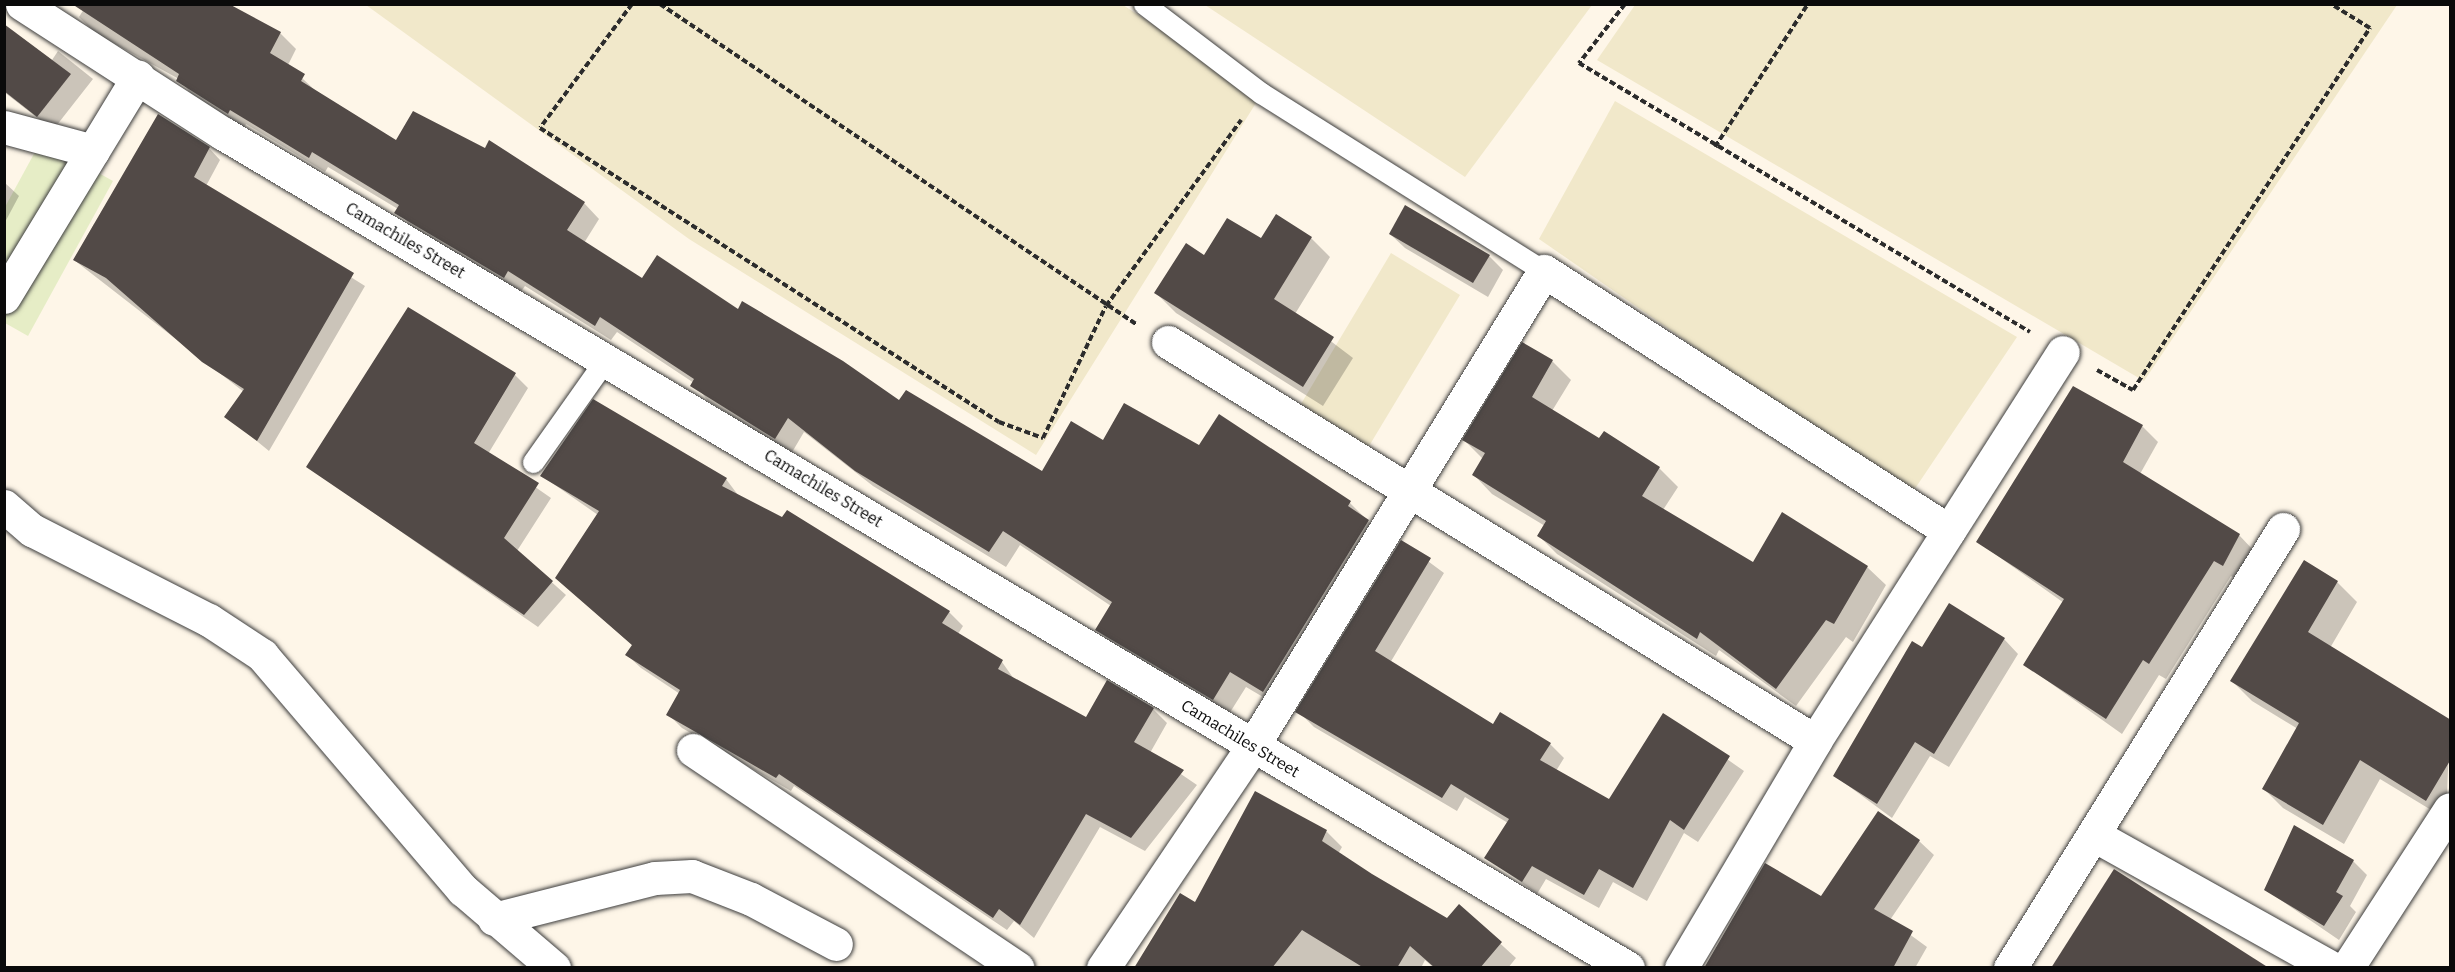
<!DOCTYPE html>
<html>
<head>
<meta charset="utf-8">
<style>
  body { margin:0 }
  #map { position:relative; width:2455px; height:972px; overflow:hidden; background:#fef6e8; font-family:Bitter,serif }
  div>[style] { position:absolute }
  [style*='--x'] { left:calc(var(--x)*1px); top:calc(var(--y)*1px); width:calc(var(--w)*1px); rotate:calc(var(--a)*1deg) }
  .farmland>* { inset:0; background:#f1e8ca }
  .pitch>* { inset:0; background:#e6edc6 }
  .shadow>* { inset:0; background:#0003 }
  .building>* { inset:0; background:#524a47 }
  .path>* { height:4px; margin-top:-2px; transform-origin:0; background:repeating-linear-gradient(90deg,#2c2c2c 0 6px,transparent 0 9px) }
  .roads { filter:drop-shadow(0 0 2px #3d3d3d) drop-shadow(0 0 2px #3d3d3d) }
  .service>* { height:21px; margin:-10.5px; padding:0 10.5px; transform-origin:10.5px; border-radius:10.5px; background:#fff }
  .minor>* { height:33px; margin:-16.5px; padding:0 16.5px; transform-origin:16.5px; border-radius:16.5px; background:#fff }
  .tertiary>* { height:33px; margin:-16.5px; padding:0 16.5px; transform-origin:16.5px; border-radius:16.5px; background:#fff }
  span { translate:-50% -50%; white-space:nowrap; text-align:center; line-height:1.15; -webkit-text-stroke:6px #fff; paint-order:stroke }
  .street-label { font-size:16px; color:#0a0a0a }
  .frame { position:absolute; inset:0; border:6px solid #0a0a0a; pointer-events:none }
</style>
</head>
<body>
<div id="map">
  <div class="farmland">
    <i style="clip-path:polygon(366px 5px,1123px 5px,1261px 95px,1036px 455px,689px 239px)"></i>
    <i style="clip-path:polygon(1205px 5px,1592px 5px,1465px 177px)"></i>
    <i style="clip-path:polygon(1635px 5px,2397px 5px,2144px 381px,1597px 60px)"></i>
    <i style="clip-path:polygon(1615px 101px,2017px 337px,1910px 496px,1539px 239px)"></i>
    <i style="clip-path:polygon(1391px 253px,1460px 295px,1363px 456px,1295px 414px)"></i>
  </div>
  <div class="pitch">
    <i style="clip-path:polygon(41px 141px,113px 181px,28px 336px,5px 323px,5px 207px)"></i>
  </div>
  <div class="shadow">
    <i style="clip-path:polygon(87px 4px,280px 33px,296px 49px,288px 65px,318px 93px,396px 142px,584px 203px,599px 219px,584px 243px,643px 280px,738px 311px,900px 403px,1042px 473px,1103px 442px,1200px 447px,1350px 503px,1384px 537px,1280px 707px,1246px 687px,1229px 714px,1113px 645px,1097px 629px,1111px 606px,1020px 545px,1006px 567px,873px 486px,804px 432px,791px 454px,708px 401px,694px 383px,617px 332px,611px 340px,525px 286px,520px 293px,412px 229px,398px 209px,328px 167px,325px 172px,246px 124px,244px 129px,193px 96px,179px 79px,95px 33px,79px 17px)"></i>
    <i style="clip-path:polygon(4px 25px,52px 60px,58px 51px,93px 79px,53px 130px,4px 92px)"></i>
    <i style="clip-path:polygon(209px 148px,220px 160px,206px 186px,365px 286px,269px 451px,226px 416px,244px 392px,74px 260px,94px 224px,98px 227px)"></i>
    <i style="clip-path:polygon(4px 182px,19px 196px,4px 224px)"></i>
    <i style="clip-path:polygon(1390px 234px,1489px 256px,1503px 270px,1488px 297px,1405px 248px)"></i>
    <i style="clip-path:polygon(1311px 238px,1330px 257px,1295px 314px,1353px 358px,1323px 406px,1176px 313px,1156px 293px,1204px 257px,1261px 240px)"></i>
    <i style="clip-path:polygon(1552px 361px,1571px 380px,1552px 411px,1600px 440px,1604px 433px,1659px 468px,1678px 487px,1663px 510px,1753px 565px,1867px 567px,1886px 585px,1853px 642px,1846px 637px,1796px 706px,1719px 650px,1716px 656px,1557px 554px,1539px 536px,1545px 526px,1492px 494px,1474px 475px,1483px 459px,1464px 440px)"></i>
    <i style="clip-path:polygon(515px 375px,528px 388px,488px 454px,551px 498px,517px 551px,566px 595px,538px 627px,308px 467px)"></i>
    <i style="clip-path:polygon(2142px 426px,2158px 442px,2140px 474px,2239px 535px,2255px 552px,2239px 581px,2231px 576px,2166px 679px,2159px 675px,2122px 734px,2025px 665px,2064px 603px,1978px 542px)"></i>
    <i style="clip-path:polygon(542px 476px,726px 479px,738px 495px,949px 612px,963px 626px,958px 634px,1002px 662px,1014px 679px,1087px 719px,1153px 709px,1167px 723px,1150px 753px,1197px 785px,1145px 851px,1100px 827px,1034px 938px,1014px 921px,1007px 930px,794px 786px,791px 791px,682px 728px,668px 714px,680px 694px,641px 668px,627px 655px,633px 646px,557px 578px,598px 515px)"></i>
    <i style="clip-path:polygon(1402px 542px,1444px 573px,1390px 663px,1493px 726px,1550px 744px,1564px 758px,1556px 771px,1610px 801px,1664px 715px,1744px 771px,1698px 842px,1684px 833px,1647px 901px,1613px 882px,1599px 908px,1546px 879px,1537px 894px,1492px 861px,1508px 823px,1465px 797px,1457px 811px,1314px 727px,1300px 713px)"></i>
    <i style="clip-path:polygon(2337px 582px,2357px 602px,2330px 648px,2450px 721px,2446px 819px,2380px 779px,2344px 844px,2283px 808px,2263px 788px,2298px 729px,2252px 701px,2232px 681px)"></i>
    <i style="clip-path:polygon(2004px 639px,2018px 654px,1949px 767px,1930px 756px,1892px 818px,1835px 776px,1922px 649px)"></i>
    <i style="clip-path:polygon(1255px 793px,1327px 832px,1342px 847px,1338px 854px,1447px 920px,1459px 906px,1516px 958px,1508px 968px,1434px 968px,1425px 960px,1421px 968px,1136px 968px,1195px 904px)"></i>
    <i style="clip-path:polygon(1919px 841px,1934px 855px,1890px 920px,1927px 947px,1915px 968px,1706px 968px)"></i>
    <i style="clip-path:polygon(2353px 861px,2367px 875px,2350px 906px,2356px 912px,2339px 940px,2266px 890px)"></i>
  </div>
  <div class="building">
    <i style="clip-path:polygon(72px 4px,229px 4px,281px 32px,270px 53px,305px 74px,301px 81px,396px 140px,413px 111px,485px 148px,489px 140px,585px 202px,567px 230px,642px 278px,657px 255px,738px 309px,742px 301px,843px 361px,899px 400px,906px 390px,1042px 471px,1071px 421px,1103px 440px,1124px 403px,1199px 445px,1219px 414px,1351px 501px,1348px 506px,1369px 520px,1263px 692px,1230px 672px,1213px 700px,1095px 630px,1112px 602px,1003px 531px,989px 552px,855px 471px,788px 418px,775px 439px,690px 386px,694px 379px,600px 317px,595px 326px,508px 271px,504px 278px,394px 213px,399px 205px,312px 152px,309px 158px,230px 110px,228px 114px,176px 81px,179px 74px)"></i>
    <i style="clip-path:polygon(4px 24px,71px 74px,37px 117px,4px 91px)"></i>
    <i style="clip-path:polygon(158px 114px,210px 147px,194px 177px,354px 273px,257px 441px,224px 417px,244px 389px,202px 362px,106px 278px,73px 260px)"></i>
    <i style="clip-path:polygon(1405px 205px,1490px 255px,1473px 283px,1389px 234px)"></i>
    <i style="clip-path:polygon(1276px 214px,1312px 237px,1274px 299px,1334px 337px,1303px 387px,1154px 293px,1186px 243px,1204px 255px,1227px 218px,1261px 238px)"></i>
    <i style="clip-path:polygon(408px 307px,516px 373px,474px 443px,539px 483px,504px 538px,553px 581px,524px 615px,306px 467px)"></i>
    <i style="clip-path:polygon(1522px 342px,1553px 360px,1532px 397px,1599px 438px,1604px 431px,1660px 467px,1642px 496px,1753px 562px,1782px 512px,1868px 566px,1834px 624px,1826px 620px,1776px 689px,1700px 632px,1697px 639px,1537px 536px,1546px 521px,1472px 475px,1485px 453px,1462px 440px)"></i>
    <i style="clip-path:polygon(2073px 386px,2143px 425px,2123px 462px,2240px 534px,2223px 566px,2214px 561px,2149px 664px,2143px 660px,2106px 719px,2023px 665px,2064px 599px,1976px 542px)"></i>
    <i style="clip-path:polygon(593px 399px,727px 478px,722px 486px,782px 517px,787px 510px,950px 611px,942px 623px,1003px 660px,998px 669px,1086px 717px,1107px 680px,1154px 708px,1134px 742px,1184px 770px,1131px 838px,1086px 814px,1020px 925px,999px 909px,993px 918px,779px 774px,776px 778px,666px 715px,680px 690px,625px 655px,632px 645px,555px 578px,599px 511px,540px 476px)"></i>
    <i style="clip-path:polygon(1401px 540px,1431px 558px,1375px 651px,1493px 724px,1500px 712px,1551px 743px,1540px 760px,1609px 799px,1663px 713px,1730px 756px,1684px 830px,1670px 820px,1633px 888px,1599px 869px,1584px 895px,1532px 866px,1522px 882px,1484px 858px,1509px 819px,1451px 784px,1442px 798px,1295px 712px)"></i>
    <i style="clip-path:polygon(2304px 560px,2338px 581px,2308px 632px,2451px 720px,2451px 759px,2426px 801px,2360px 760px,2323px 825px,2262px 789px,2299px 723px,2230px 681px)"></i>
    <i style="clip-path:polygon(1949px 603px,2005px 638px,1934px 754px,1915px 742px,1877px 804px,1833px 776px,1912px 641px,1922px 647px)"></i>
    <i style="clip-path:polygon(1255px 791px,1327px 830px,1322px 841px,1372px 874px,1447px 918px,1459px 904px,1502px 942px,1480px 968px,1435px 968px,1410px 946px,1397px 968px,1364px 968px,1302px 930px,1272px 968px,1134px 968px,1180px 893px,1195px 902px)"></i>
    <i style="clip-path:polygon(1878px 811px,1920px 840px,1874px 909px,1913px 931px,1893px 968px,1704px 968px,1765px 863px,1821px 896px)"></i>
    <i style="clip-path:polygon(2294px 825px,2354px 860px,2336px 892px,2343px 896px,2324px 926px,2264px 890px)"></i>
    <i style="clip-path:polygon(2114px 869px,2269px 968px,2051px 968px)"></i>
  </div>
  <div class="path">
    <i style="--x:632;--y:4;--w:154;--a:126.6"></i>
    <i style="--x:540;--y:128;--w:545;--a:32.64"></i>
    <i style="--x:999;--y:422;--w:47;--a:20"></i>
    <i style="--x:1043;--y:438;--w:146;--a:-64.5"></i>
    <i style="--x:1106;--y:306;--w:230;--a:-54"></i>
    <i style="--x:660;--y:4;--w:574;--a:33.91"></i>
    <i style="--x:1625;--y:4;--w:75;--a:127.9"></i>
    <i style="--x:1579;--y:63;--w:525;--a:30.81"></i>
    <i style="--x:1715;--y:147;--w:171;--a:-57"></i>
    <i style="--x:2097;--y:370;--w:41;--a:29.1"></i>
    <i style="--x:2133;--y:390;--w:433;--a:-56.8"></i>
    <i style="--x:2370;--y:28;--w:46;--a:-148.4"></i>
  </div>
  <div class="roads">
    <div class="service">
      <i style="--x:1144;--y:4;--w:147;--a:37.3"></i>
      <i style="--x:1261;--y:93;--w:334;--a:32.2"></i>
      <i style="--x:533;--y:462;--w:126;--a:-54.7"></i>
    </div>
    <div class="minor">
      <i style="--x:4;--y:127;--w:92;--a:15.1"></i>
      <i style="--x:4;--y:297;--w:258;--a:-58.7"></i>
      <i style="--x:1168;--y:342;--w:760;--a:31.66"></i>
      <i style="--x:4;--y:506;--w:37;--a:41"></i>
      <i style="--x:32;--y:530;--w:199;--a:27"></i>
      <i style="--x:209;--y:620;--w:64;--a:33.4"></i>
      <i style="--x:262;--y:655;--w:309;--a:49.5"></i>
      <i style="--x:463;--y:890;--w:120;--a:40.6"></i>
      <i style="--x:693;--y:750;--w:391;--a:33.9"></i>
      <i style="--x:2094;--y:835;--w:273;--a:29.2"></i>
      <i style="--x:494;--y:919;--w:166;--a:-14.3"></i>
      <i style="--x:655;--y:878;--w:37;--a:-3"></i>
      <i style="--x:692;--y:876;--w:63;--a:21.3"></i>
      <i style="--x:751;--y:899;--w:96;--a:27.9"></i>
      <i style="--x:1103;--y:968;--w:267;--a:-56"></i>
      <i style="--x:1252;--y:747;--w:558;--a:-58.47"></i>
      <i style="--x:1544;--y:271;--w:481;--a:32.7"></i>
      <i style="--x:1681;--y:968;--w:264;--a:-59.4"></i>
      <i style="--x:1815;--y:741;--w:461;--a:-57.5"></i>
      <i style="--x:2010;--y:968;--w:517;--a:-58.12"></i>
      <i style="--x:2347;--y:968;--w:189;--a:-57.1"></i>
    </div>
    <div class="tertiary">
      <i style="--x:22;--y:4;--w:240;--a:32.8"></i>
      <i style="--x:224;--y:134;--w:1633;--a:30.71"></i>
    </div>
  </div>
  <div class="street-label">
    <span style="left:405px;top:241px;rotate:30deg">Camachiles Street</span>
    <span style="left:823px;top:489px;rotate:31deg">Camachiles Street</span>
    <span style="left:1240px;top:739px;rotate:31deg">Camachiles Street</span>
  </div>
  <div class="frame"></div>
</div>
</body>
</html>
